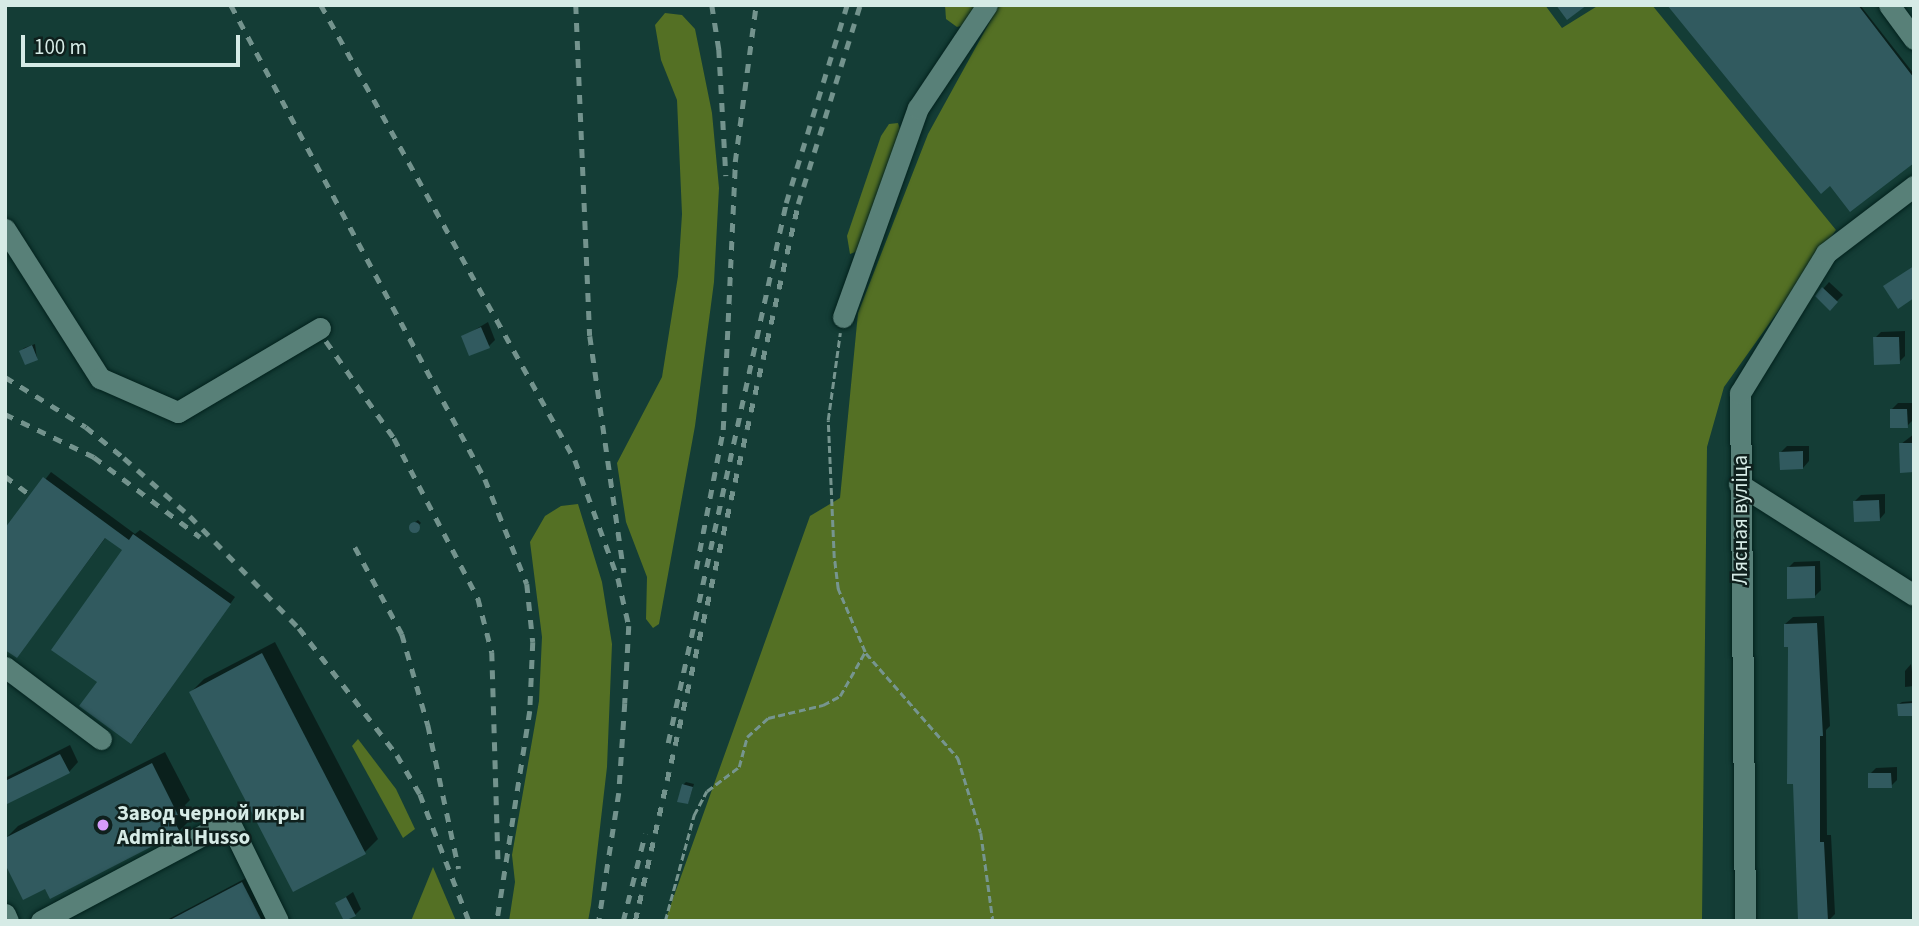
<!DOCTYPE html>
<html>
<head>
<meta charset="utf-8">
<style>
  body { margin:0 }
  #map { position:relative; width:1919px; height:926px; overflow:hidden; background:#143d36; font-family:"Source Sans 3",sans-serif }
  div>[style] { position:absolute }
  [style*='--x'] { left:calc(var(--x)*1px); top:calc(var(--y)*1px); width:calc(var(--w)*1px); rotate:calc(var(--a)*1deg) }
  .forest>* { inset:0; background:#547024 }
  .shadow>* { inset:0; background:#0007 }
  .building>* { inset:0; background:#315a5f }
  .round { border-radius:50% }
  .path>* { height:2.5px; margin-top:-1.25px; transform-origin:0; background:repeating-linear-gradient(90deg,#76958f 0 7px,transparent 0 10.5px) }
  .roads { filter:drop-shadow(0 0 2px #03221d) drop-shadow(0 0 2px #03221d) }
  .minor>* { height:21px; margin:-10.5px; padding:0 10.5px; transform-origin:10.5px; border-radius:10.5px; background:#588078 }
  .rail>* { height:4.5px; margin-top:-2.25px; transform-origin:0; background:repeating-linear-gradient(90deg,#73938d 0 9px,transparent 0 18px) }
  .dots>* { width:19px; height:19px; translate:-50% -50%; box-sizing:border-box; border:4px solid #0f201d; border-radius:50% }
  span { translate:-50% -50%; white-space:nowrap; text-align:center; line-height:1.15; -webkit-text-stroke:5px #0f201d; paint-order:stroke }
  .street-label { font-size:21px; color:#d6ebe6 }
  .poi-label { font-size:21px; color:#d6ebe6; font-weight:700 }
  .left { translate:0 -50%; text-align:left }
  .frame { position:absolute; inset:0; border:7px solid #d6ebe6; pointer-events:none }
  .scale { position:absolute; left:21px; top:35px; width:219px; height:32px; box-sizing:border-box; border:4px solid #d6ebe6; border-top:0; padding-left:9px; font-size:21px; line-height:24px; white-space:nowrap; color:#d6ebe6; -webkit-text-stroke:5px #0f201d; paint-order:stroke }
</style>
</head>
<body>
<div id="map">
  <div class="forest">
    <i style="clip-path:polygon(945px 5px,976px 5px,965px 25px,957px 27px,946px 19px)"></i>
    <i style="clip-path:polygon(999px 5px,1545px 5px,1562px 28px,1599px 5px,1652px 5px,1836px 230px,1724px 387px,1707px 447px,1702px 921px,665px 921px,810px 516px,840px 498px,858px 313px,928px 134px)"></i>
    <i style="clip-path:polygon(665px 13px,682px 15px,695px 29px,712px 113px,719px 188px,714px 282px,695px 426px,659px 624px,653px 628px,646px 619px,647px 577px,626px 522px,617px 463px,662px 377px,678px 276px,682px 214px,677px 100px,661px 60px,655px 25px)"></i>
    <i style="clip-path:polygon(898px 123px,901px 132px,858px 251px,850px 254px,847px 236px,881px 136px,889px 124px)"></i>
    <i style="clip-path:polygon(578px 504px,602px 582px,612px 644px,607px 767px,591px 905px,588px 921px,509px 921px,515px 882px,512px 855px,539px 701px,542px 637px,530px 542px,545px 516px,561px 506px)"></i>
    <i style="clip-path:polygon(358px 739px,396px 789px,415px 829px,403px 838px,352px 746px)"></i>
    <i style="clip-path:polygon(433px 867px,456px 921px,411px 921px)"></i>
  </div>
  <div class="shadow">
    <i style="clip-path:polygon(1669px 5px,1860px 5px,1914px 74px,1914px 161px)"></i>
    <i style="clip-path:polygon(1829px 282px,1843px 295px,1830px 308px,1817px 296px)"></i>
    <i style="clip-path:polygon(488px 322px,495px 340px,489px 346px,463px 337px)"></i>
    <i style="clip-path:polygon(1905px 331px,1905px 356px,1899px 362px,1875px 338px,1881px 332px)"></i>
    <i style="clip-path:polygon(35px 344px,37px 359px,21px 351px,24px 348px)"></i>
    <i style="clip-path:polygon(1898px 403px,1913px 403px,1913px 420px,1907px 426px,1891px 410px)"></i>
    <i style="clip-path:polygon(1914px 434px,1914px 471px,1901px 444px)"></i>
    <i style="clip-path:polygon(1787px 446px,1809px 446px,1809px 461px,1803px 468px,1781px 452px)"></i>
    <i style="clip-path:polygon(51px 472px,135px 534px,140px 530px,235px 597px,137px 736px,99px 682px,124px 550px,106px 537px,22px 650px,5px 531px)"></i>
    <i style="clip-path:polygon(1885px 494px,1885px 513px,1879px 520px,1855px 501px,1861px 495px)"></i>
    <i style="clip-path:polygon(418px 520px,421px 523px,413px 530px,410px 526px)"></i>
    <i style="clip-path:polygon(1820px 561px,1821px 590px,1815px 596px,1788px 568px,1794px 562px)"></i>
    <i style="clip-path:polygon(1824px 616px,1830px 726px,1826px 730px,1827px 835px,1831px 835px,1835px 914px,1828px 921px,1785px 624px,1793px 617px)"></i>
    <i style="clip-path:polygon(275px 642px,378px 839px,365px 852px,191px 692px,204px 679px)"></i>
    <i style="clip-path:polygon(1911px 664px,1914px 686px,1905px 687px,1905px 671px)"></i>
    <i style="clip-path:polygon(1914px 701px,1914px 713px,1899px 704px,1902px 702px)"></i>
    <i style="clip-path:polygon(70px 745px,78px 762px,69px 772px,5px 803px,5px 778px)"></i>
    <i style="clip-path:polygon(165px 752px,190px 800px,185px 805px,192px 818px,179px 831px,46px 886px,5px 839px,18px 826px)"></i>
    <i style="clip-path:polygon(1897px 767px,1897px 780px,1891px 786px,1870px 774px,1876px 768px)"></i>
    <i style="clip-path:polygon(686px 782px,694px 784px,688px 803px,683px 785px)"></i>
    <i style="clip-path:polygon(248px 877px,271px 921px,165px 921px)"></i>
    <i style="clip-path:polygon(353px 892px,361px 909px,355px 915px,337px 903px)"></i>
  </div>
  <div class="building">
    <i style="clip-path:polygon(1556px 5px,1587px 5px,1567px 20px)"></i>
    <i style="clip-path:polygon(1667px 5px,1858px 5px,1914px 78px,1914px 163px,1850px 212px,1830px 186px,1821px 194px)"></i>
    <i style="clip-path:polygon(1914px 266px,1914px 298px,1898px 309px,1883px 286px)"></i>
    <i style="clip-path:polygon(1822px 287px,1838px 302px,1830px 311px,1815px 296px)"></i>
    <i style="clip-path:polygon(481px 327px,490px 348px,469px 356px,461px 336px)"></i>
    <i style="clip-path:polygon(1873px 337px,1899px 337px,1900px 364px,1874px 365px)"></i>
    <i style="clip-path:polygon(32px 345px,38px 360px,25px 365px,19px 351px)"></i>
    <i style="clip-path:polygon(1890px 409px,1907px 409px,1908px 428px,1890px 428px)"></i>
    <i style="clip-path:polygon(1899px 443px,1914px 443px,1914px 472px,1900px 473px)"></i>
    <i style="clip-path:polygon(1803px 451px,1803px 469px,1780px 470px,1779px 452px)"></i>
    <i style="clip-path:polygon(43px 477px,129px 540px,133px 534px,231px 604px,131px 744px,79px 706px,97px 682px,51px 650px,122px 550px,105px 538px,17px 658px,5px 650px,5px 528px)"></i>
    <i style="clip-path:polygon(1879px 500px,1880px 521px,1854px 522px,1853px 501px)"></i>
    <i class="round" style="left:408.5px;top:521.5px;width:11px;height:11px"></i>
    <i style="clip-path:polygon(1815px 566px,1815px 598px,1787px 599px,1787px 567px)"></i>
    <i style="clip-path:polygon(1817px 623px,1823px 736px,1820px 736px,1820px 842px,1824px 842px,1828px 921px,1798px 921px,1793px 784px,1787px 784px,1788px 647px,1784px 647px,1784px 624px)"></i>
    <i style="clip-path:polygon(262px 653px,366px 854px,293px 892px,189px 692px)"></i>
    <i style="clip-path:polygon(1913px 703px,1914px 716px,1898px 716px,1897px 704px)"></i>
    <i style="clip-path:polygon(60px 754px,70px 773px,5px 805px,5px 781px)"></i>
    <i style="clip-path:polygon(152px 763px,178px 815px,172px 817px,180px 832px,50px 899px,45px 889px,23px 900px,5px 864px,5px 838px)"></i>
    <i style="clip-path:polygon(1868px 773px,1891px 773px,1892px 788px,1868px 788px)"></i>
    <i style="clip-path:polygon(682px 784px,693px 787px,688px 804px,677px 802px)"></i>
    <i style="clip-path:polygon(242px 882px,262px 921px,168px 921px)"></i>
    <i style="clip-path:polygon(346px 897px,356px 916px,344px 921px,335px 903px)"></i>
  </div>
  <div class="path">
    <i style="--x:866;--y:653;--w:140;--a:48.8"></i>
    <i style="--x:958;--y:758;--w:78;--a:73"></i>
    <i style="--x:981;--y:833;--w:89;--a:82.2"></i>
    <i style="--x:665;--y:921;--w:110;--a:-74.7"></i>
    <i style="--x:694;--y:815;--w:27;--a:-62"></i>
    <i style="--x:707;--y:791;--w:40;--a:-37"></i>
    <i style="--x:739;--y:767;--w:31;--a:-75"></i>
    <i style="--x:747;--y:737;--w:28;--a:-42"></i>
    <i style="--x:768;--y:718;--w:57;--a:-13.3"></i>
    <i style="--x:823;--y:705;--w:19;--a:-28"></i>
    <i style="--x:840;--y:696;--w:51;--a:-60.4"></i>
    <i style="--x:865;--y:652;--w:69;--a:-113.2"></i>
    <i style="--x:838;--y:589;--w:31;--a:-97"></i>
    <i style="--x:834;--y:558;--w:138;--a:-92.5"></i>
    <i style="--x:828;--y:420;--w:88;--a:-82.1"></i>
  </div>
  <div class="roads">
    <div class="minor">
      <i style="--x:1889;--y:5;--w:42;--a:53.7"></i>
      <i style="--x:5;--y:229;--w:177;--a:57.5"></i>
      <i style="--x:100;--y:378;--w:85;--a:23.6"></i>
      <i style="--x:178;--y:412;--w:165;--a:-30.6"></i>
      <i style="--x:843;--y:317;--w:222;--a:-70.3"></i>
      <i style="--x:918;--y:108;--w:124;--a:-56.2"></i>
      <i style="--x:1739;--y:484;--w:207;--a:32.4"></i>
      <i style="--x:5;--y:667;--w:120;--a:36.9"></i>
      <i style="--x:5;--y:914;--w:8;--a:67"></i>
      <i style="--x:41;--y:921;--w:213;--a:-28"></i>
      <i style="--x:229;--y:821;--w:111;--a:63.9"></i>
      <i style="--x:1745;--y:921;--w:528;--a:-90.54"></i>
      <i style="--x:1740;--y:393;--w:164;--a:-58.4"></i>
      <i style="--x:1826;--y:253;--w:111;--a:-37.3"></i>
    </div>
  </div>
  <div class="rail">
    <i style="--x:231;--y:5;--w:538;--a:61.81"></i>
    <i style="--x:485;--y:479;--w:113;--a:68.2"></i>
    <i style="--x:527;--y:584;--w:58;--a:84.1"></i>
    <i style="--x:533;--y:642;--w:69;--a:92.5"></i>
    <i style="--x:530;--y:711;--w:213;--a:98.9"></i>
    <i style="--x:321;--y:5;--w:521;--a:60.83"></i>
    <i style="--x:575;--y:460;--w:126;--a:70"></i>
    <i style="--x:618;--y:578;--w:49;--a:77.1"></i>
    <i style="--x:629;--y:626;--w:77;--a:93"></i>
    <i style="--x:625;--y:703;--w:90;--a:93.8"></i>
    <i style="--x:619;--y:793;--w:130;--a:98.9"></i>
    <i style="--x:576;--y:5;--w:331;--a:87.6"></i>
    <i style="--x:590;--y:336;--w:239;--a:81.8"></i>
    <i style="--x:712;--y:5;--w:45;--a:81"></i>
    <i style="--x:719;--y:49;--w:127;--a:86.8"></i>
    <i style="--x:326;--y:341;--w:118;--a:55"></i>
    <i style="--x:394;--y:438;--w:181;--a:62.3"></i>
    <i style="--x:478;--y:598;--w:56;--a:75.5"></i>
    <i style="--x:492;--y:652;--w:208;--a:88.3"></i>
    <i style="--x:5;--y:377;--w:95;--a:31.7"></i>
    <i style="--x:86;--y:427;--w:49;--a:39.2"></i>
    <i style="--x:124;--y:458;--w:88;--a:41.3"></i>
    <i style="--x:190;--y:516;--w:156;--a:45.8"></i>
    <i style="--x:299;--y:628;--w:160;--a:52.3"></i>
    <i style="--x:397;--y:755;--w:45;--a:59.5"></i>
    <i style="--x:420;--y:794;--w:136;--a:68.9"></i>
    <i style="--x:5;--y:414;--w:99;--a:25.8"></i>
    <i style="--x:94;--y:457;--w:133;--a:37"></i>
    <i style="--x:5;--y:476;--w:31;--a:37"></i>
    <i style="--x:355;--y:547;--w:99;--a:61.6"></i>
    <i style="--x:402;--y:634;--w:95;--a:74.1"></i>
    <i style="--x:428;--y:725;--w:147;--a:77.9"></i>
    <i style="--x:696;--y:569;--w:142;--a:-79"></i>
    <i style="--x:723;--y:430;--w:268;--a:-87.4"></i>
    <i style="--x:735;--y:162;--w:158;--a:-82.4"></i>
    <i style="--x:668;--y:743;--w:553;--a:-77.67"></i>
    <i style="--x:786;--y:203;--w:207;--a:-72.9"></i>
    <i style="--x:623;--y:921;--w:90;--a:-75.8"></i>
    <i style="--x:635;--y:921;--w:735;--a:-77.19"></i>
    <i style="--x:798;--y:204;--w:208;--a:-72.7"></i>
  </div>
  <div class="dots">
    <i style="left:103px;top:825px;background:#d69bfa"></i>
  </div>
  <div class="street-label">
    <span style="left:1740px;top:520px;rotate:-90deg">Лясная вуліца</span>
  </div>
  <div class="poi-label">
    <span class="left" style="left:117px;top:825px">Завод черной икры<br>Admiral Husso</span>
  </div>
  <div class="frame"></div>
  <div class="scale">100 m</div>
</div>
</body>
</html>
